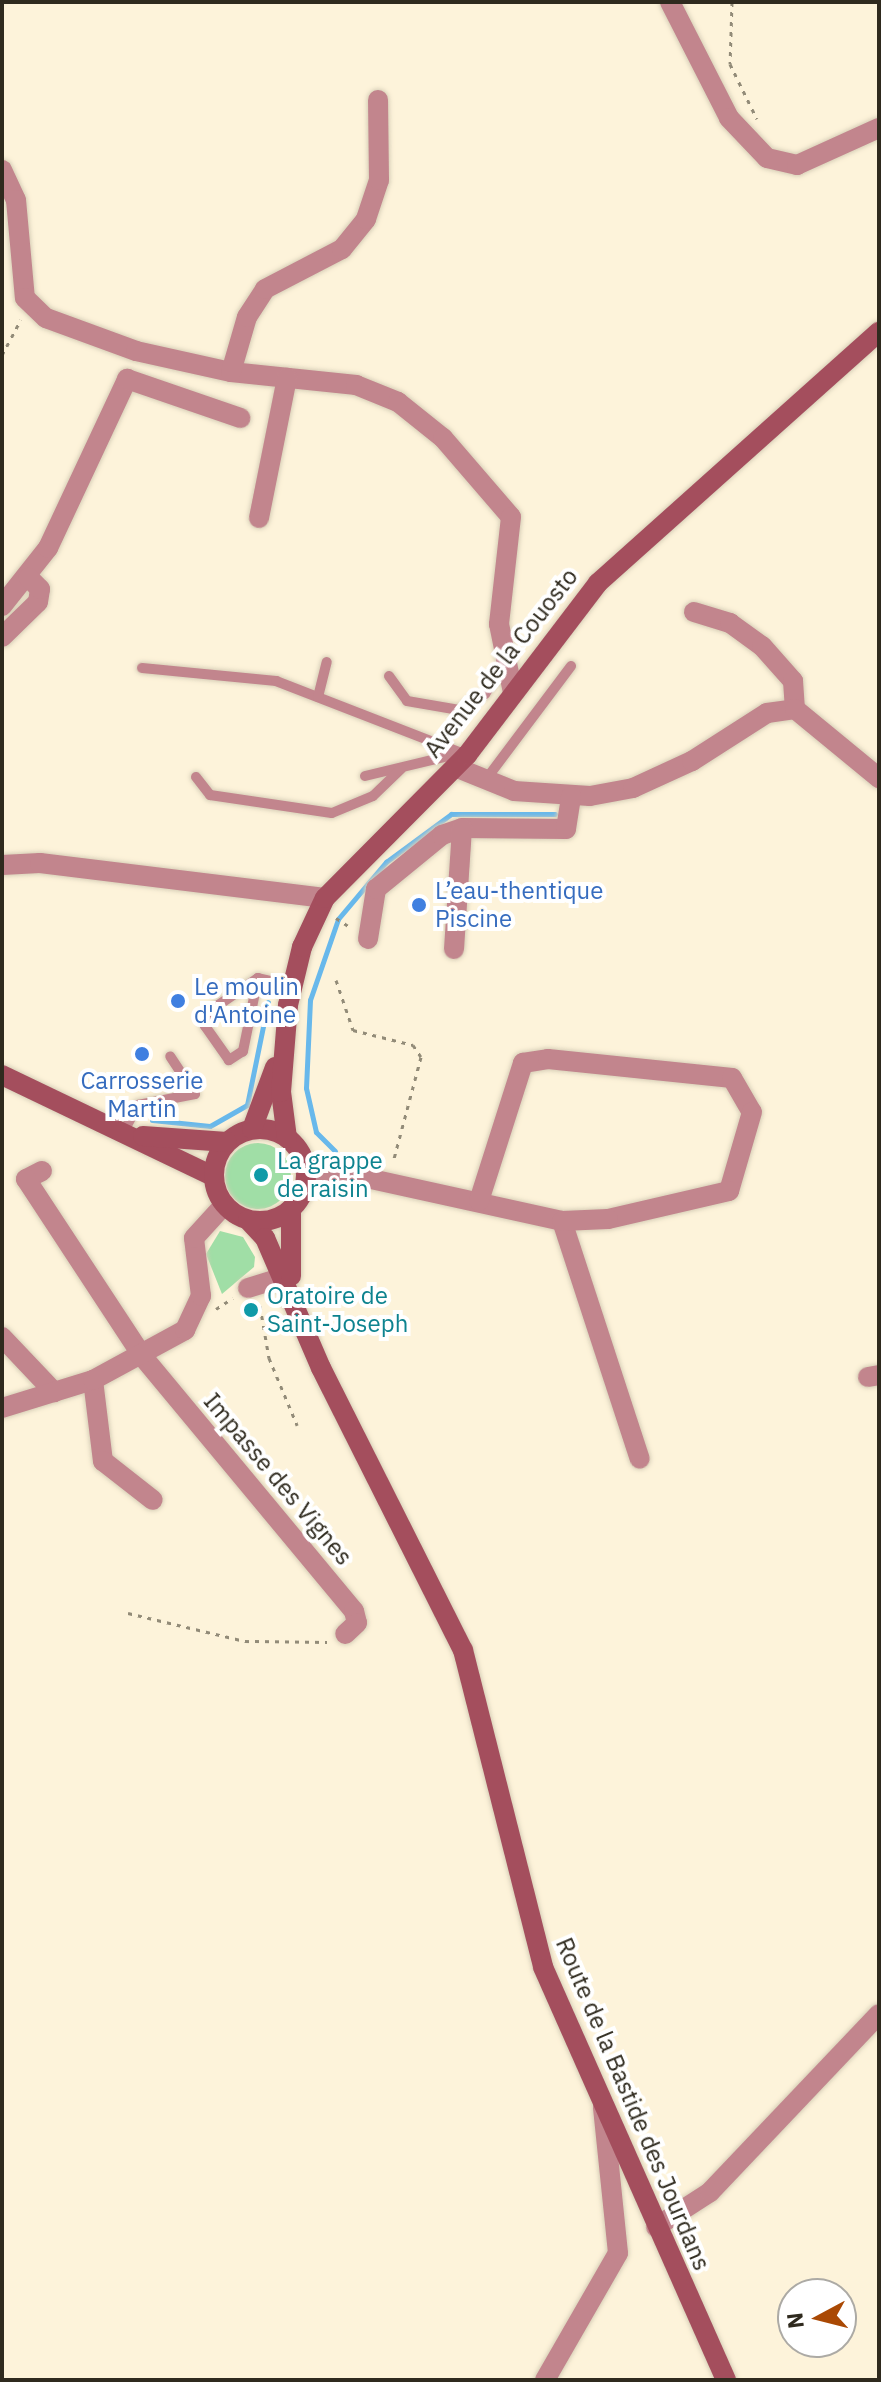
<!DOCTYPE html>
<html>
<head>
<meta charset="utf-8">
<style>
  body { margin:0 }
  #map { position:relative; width:881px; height:2382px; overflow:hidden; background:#fdf3da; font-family:"IBM Plex Sans",sans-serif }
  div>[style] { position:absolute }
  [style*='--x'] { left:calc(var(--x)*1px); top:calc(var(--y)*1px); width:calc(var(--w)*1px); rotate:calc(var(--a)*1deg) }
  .green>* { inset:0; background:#a0dea6 }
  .round { border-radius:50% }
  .stream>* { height:5px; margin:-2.5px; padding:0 2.5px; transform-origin:2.5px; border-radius:2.5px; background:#68b8eb }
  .path>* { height:3px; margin-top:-1.5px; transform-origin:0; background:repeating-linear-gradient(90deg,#928b78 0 4px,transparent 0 10px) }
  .roads { filter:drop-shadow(0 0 2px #d8cfb8) drop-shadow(0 0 2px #d8cfb8) }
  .service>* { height:10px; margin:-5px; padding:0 5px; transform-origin:5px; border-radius:5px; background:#c2858d }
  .minor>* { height:20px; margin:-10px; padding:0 10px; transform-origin:10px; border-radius:10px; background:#c2858d }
  .secondary>* { height:20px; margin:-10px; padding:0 10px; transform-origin:10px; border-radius:10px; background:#a44e5d }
  .secondary>.ring { margin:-10px; padding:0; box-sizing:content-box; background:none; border:20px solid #a44e5d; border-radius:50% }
  .dots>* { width:22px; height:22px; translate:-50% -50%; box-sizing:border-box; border:4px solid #fff; border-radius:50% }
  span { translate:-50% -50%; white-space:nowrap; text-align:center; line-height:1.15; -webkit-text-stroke:8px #fff; paint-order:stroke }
  .street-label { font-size:24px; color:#2f2a1e }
  .shop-label { font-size:24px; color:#366cbe }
  .left { translate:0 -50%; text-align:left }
  .culture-label { font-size:24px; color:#0d838f }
  .frame { position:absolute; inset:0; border:4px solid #2f2a1e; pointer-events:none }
  .north { position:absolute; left:777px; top:2278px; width:80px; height:80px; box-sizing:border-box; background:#fff; border:2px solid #acaaa5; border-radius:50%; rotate:263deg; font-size:22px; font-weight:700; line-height:32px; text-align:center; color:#2f2a1e }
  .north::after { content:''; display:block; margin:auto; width:28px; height:36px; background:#aa4904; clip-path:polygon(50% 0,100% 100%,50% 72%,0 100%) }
</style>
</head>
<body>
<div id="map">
  <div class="green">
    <i class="round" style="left:225px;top:1143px;width:66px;height:66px"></i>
    <i style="clip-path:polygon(220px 1231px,243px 1237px,255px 1257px,254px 1267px,222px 1294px,206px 1254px)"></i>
  </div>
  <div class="stream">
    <i style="--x:152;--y:1120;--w:58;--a:5.9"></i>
    <i style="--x:210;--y:1126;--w:43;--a:-29.6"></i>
    <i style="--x:247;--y:1105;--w:105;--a:-78.5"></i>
    <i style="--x:335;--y:1151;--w:27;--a:-135"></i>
    <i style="--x:316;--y:1132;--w:45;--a:-102.8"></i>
    <i style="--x:306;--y:1088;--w:88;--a:-87.4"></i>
    <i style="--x:310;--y:1000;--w:86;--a:-70.9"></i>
    <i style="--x:338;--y:919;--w:75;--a:-49.9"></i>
    <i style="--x:386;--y:862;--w:81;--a:-36.4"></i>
    <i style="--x:451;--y:814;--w:104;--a:0"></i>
  </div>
  <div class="path">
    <i style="--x:732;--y:2;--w:62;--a:91.8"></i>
    <i style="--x:730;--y:64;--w:61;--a:63.9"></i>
    <i style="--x:2;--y:355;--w:40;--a:-62"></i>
    <i style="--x:336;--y:918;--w:17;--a:33"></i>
    <i style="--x:336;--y:980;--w:53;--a:71.2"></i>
    <i style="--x:353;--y:1030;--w:62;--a:14"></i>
    <i style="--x:413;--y:1045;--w:14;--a:56"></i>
    <i style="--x:421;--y:1057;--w:109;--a:104.9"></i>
    <i style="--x:260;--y:1306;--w:53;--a:80.2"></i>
    <i style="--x:269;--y:1358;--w:73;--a:67.3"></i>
    <i style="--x:216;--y:1309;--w:20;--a:-33"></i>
    <i style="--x:128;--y:1613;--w:120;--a:13.5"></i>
    <i style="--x:245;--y:1641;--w:82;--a:0.7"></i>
  </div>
  <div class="roads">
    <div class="service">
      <i style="--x:142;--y:668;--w:135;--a:5.5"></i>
      <i style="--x:276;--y:681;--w:205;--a:21.2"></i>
      <i style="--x:389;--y:676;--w:31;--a:54"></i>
      <i style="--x:407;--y:701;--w:53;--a:9.8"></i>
      <i style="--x:459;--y:710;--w:31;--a:-32"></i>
      <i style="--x:485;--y:694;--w:33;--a:-57"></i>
      <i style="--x:318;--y:697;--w:36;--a:-76"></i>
      <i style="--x:365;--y:776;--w:95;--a:-13.4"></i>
      <i style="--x:196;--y:777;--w:23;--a:52"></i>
      <i style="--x:210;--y:795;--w:123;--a:8.4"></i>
      <i style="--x:332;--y:813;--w:44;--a:-22.5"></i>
      <i style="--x:373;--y:796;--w:39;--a:-44"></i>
      <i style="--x:484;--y:782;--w:145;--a:-53.1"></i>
      <i style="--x:258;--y:978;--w:75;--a:101.6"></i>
      <i style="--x:243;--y:1051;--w:17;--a:147"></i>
      <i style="--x:229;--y:1060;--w:42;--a:-125.2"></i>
      <i style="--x:205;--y:1026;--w:20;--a:-63"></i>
      <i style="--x:214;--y:1008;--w:53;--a:-34.3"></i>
      <i style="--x:258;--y:978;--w:35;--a:13"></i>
      <i style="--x:123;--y:1133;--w:32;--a:-62"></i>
      <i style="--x:138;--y:1105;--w:58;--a:-10.9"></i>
      <i style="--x:195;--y:1094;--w:45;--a:-123.3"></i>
    </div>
    <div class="minor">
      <i style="--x:670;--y:2;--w:130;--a:63"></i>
      <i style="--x:729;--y:118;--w:55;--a:46.5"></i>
      <i style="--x:767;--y:158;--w:31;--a:13"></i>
      <i style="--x:797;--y:165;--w:90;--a:-24.3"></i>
      <i style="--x:2;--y:170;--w:33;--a:65"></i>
      <i style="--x:16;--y:200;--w:98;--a:84.8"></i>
      <i style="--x:25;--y:298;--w:29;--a:44"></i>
      <i style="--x:46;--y:318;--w:96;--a:20.1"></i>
      <i style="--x:136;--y:351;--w:97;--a:12.5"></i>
      <i style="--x:231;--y:372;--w:126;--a:5.9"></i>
      <i style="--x:356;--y:385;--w:45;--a:22"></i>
      <i style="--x:398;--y:402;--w:58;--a:38.7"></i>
      <i style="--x:443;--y:438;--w:104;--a:49.3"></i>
      <i style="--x:511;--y:517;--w:108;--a:96.4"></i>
      <i style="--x:499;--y:624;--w:70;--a:78.5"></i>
      <i style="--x:231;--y:372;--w:57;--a:-73.8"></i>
      <i style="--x:247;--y:317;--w:33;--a:-57"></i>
      <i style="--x:265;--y:289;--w:87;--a:-27.5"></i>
      <i style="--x:342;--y:249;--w:38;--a:-51"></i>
      <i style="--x:366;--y:219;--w:41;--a:-71.6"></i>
      <i style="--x:379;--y:180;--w:80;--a:-90.7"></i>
      <i style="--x:259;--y:518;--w:143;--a:-78.7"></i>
      <i style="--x:2;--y:606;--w:74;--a:-51.6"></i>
      <i style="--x:48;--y:548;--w:187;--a:-64.9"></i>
      <i style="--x:127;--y:379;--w:120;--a:19"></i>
      <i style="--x:694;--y:612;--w:38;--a:17"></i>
      <i style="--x:730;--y:623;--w:39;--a:36"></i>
      <i style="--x:762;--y:646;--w:47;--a:48.5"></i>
      <i style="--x:793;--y:681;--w:28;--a:86"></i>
      <i style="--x:2;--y:637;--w:50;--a:-44.2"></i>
      <i style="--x:38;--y:602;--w:13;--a:-81"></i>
      <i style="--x:40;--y:589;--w:16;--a:-135"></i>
      <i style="--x:455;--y:767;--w:64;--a:22.1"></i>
      <i style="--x:514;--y:791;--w:76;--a:3.8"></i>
      <i style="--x:590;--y:796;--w:44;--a:-10.5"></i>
      <i style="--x:633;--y:788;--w:65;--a:-24.6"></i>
      <i style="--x:692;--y:761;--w:89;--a:-32.6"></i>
      <i style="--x:767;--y:713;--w:28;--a:-8"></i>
      <i style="--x:795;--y:709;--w:109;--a:39.4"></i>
      <i style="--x:2;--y:865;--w:38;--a:-3"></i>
      <i style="--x:40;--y:863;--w:287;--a:7"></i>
      <i style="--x:368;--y:939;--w:51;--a:-80.9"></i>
      <i style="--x:376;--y:889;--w:85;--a:-39.3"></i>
      <i style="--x:442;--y:835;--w:21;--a:-19"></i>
      <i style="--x:462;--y:828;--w:104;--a:0.6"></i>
      <i style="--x:566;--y:829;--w:33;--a:-81"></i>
      <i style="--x:454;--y:949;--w:121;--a:-86.2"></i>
      <i style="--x:42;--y:1171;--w:18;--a:153"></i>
      <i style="--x:26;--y:1179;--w:213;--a:56.7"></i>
      <i style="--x:143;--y:1357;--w:330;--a:50.3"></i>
      <i style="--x:354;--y:1611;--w:12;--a:76"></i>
      <i style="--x:357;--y:1623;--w:16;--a:137"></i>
      <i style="--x:306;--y:1174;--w:56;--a:3.1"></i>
      <i style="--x:362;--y:1177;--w:205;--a:12.4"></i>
      <i style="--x:562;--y:1221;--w:250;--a:71.9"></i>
      <i style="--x:479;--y:1201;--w:145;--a:-72.3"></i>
      <i style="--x:523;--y:1063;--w:25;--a:-9"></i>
      <i style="--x:548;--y:1059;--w:185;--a:5.9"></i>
      <i style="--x:732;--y:1078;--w:39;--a:60"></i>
      <i style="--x:752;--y:1112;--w:82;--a:106.2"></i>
      <i style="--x:729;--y:1191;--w:124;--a:167"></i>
      <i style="--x:608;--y:1219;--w:46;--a:177.5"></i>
      <i style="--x:248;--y:1288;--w:44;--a:-17.2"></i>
      <i style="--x:2;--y:1337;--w:76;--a:46.6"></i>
      <i style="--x:868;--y:1377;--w:11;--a:-10"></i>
      <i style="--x:93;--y:1380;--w:82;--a:83"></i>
      <i style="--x:103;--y:1461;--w:63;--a:38"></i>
      <i style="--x:2;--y:1408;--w:95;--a:-17.1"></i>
      <i style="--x:93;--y:1380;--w:105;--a:-28.5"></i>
      <i style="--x:185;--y:1330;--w:38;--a:-65"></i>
      <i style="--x:201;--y:1296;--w:58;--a:-96.9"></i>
      <i style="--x:194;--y:1238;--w:45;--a:-47.7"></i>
      <i style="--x:656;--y:2227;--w:64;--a:-32.9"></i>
      <i style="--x:710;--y:2192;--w:245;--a:-46.5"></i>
      <i style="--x:545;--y:2380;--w:146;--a:-60.1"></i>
      <i style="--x:618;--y:2253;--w:147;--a:-95.9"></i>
    </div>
    <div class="secondary">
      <i style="--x:2;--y:1075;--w:234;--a:25.6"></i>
      <i class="ring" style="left:214px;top:1129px;width:72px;height:72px"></i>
      <i style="--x:252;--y:1129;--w:66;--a:-69.6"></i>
      <i style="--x:143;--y:1136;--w:84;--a:4.1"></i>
      <i style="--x:287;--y:1138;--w:46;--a:-97.4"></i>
      <i style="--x:281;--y:1092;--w:87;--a:-85.4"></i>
      <i style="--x:288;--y:1005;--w:60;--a:-76.4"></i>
      <i style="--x:302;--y:947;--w:54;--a:-64.9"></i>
      <i style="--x:325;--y:898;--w:202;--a:-45.2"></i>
      <i style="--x:467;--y:755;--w:216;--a:-52.7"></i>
      <i style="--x:598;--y:583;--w:377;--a:-41.8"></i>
      <i style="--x:248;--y:1220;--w:25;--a:47"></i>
      <i style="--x:265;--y:1238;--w:142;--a:66.7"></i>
      <i style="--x:321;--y:1368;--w:316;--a:63.3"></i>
      <i style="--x:463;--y:1650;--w:327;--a:75.8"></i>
      <i style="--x:543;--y:1967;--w:452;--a:66.1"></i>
      <i style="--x:291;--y:1276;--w:67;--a:-90"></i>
    </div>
  </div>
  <div class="dots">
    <i style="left:419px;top:905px;background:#3f7fe0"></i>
    <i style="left:178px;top:1001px;background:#3f7fe0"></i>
    <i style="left:142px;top:1054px;background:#3f7fe0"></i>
    <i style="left:261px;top:1175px;background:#0f9aa8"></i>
    <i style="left:251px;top:1310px;background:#0f9aa8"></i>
  </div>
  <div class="street-label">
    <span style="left:501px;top:663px;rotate:-52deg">Avenue de la Couosto</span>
    <span style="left:278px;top:1479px;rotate:50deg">Impasse des Vignes</span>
    <span style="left:633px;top:2104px;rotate:67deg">Route de la Bastide des Jourdans</span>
  </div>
  <div class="shop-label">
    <span class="left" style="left:435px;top:905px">L’eau-thentique<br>Piscine</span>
    <span class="left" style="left:194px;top:1001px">Le moulin<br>d'Antoine</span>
    <span style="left:142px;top:1095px">Carrosserie<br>Martin</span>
  </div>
  <div class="culture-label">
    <span class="left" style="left:277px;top:1175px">La grappe<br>de raisin</span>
    <span class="left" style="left:267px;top:1310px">Oratoire de<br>Saint-Joseph</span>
  </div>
  <div class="frame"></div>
  <div class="north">N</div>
</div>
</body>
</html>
